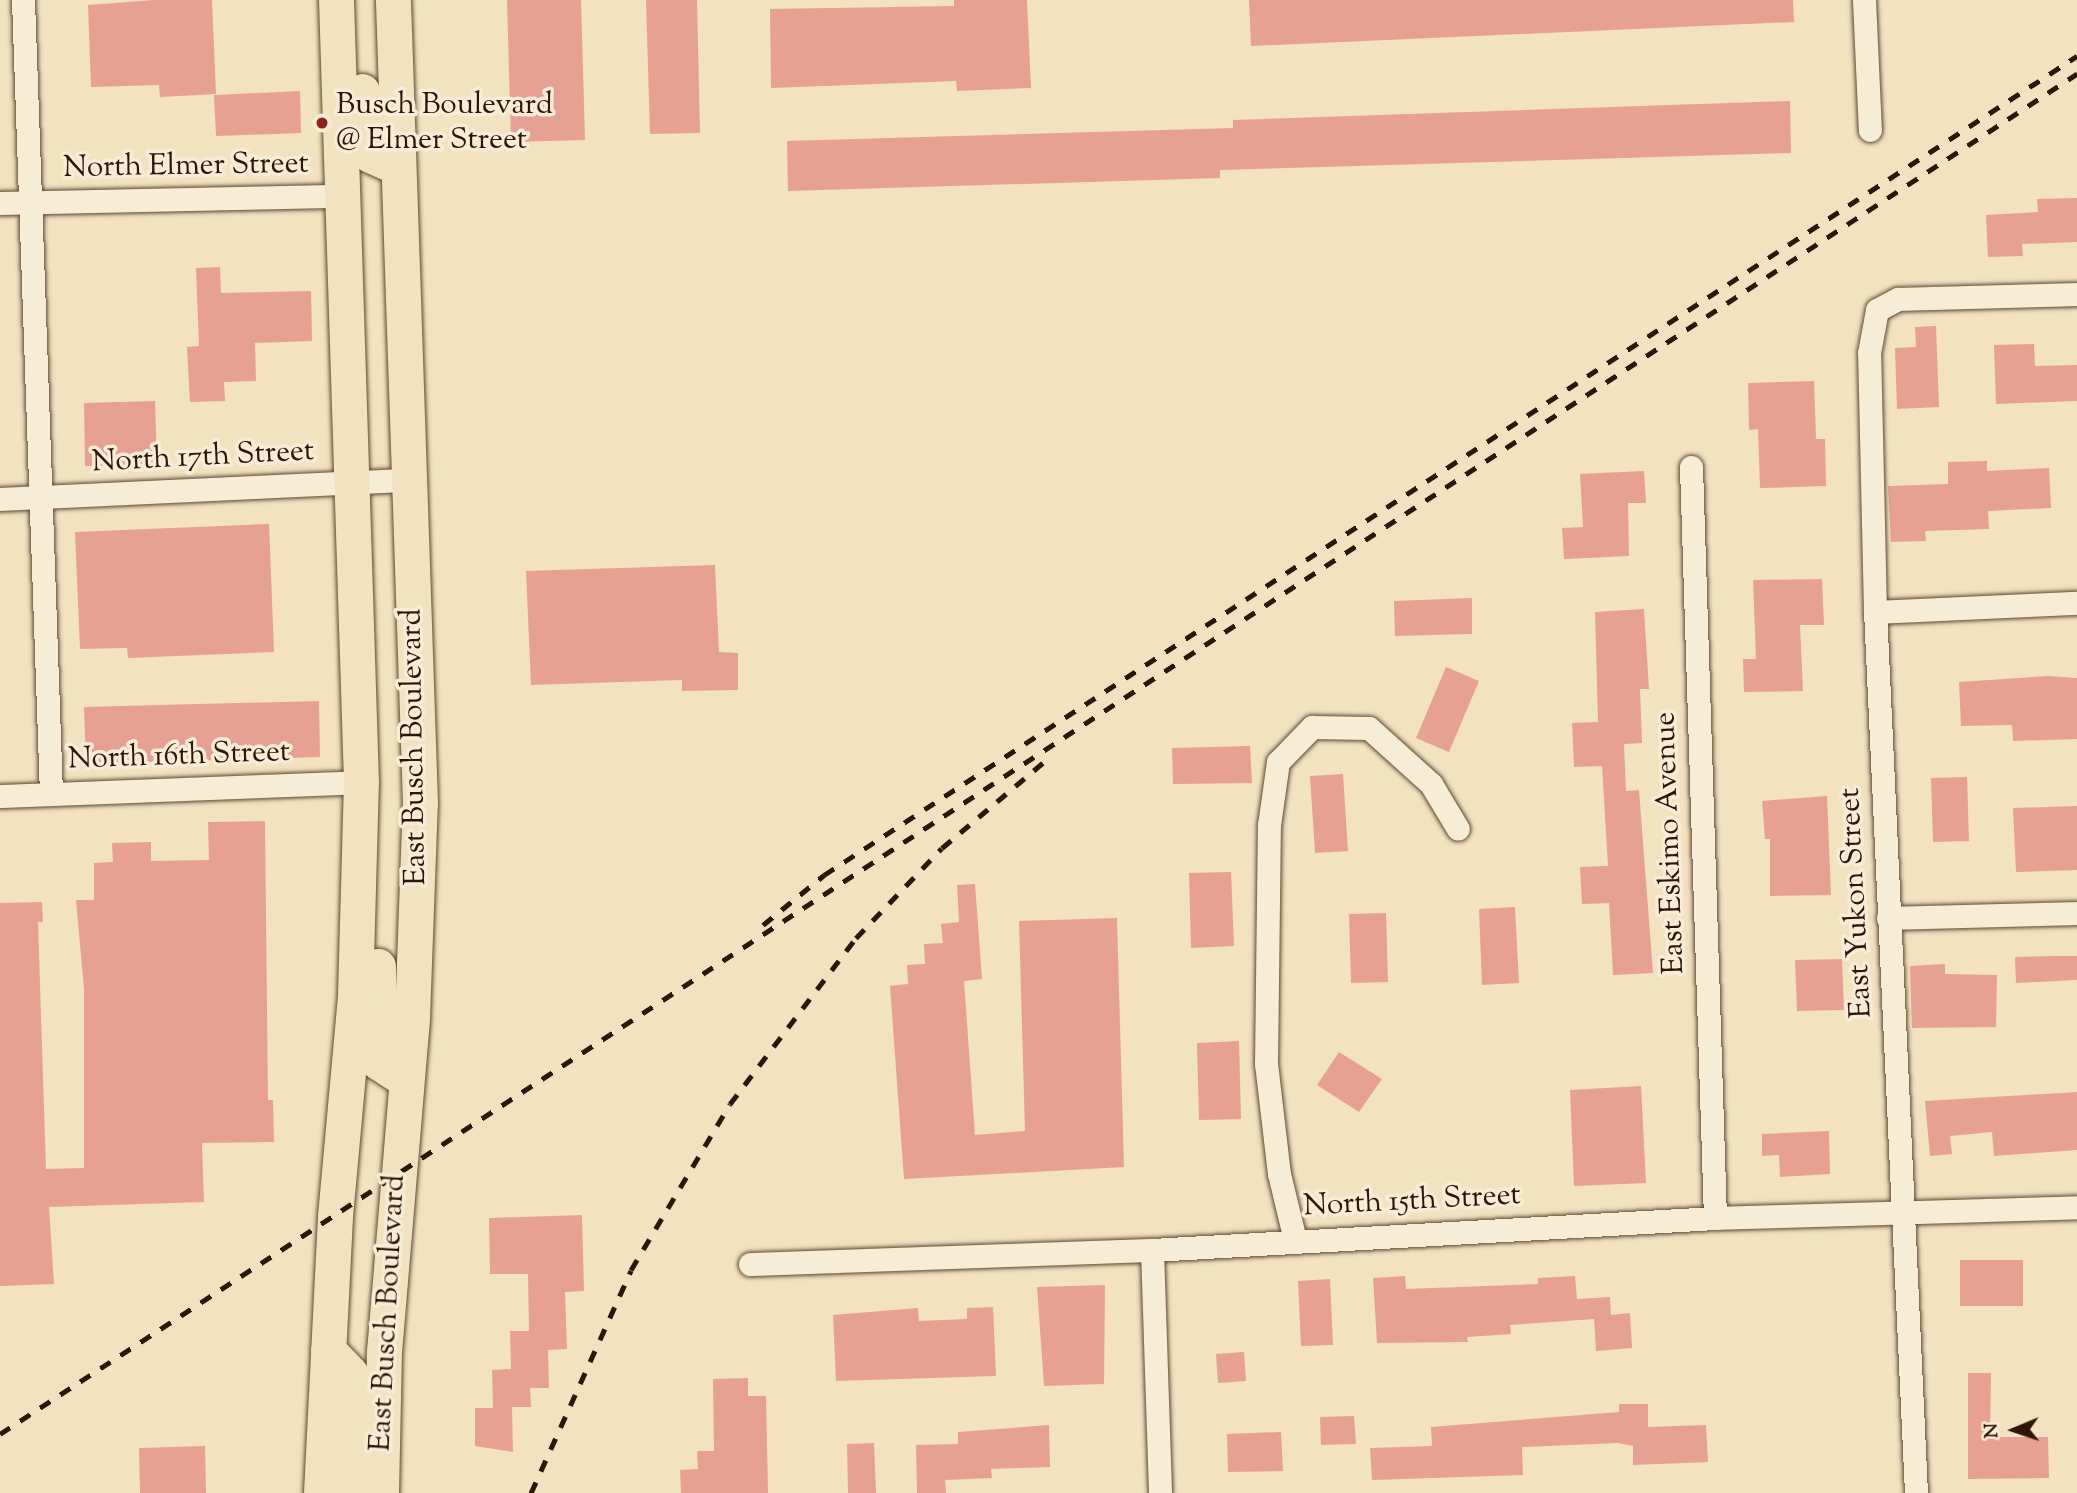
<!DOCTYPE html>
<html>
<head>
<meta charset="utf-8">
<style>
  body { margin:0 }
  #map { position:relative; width:2077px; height:1493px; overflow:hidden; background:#f2e2bf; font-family:"Sorts Mill Goudy",serif }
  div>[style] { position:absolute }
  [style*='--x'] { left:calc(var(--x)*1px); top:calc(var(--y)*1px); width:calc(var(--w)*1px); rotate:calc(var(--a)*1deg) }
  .building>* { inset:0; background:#e7a094 }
  .roads { filter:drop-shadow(0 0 2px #604835) drop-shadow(0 0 2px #604835) }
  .street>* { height:23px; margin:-11.5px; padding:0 11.5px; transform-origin:11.5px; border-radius:11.5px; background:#f7ecd5 }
  .primary>* { height:35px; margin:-17.5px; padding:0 17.5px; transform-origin:17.5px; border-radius:17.5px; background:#f2e2bf }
  .rail>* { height:5px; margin-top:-2.5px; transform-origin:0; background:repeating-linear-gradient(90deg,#301407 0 12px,transparent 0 24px) }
  .dots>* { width:19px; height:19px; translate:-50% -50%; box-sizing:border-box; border:4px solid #f7ecd5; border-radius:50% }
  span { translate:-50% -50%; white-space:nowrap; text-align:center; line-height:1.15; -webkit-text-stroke:7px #f7ecd5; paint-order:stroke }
  .poi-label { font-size:30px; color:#301407 }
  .left { translate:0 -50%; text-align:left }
  .street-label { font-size:30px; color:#301407 }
  .north { position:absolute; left:1979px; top:1395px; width:70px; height:70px; -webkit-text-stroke:5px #f7ecd5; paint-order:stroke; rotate:268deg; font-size:19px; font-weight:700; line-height:28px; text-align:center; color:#301407 }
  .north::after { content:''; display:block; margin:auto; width:24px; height:32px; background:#301407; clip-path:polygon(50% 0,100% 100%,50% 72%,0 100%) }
</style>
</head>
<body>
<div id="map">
  <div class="building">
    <i style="clip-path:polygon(155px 0,212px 0,216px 94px,160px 97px,159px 85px,91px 87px,88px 5px)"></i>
    <i style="clip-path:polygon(507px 0,581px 0,585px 140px,511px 142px)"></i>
    <i style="clip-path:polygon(646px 0,697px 0,700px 133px,650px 134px)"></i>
    <i style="clip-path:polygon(954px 0,1027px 0,1031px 88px,957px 91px,956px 81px,771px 88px,770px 9px,954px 6px)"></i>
    <i style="clip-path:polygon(1249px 0,1793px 0,1794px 22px,1251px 46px)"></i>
    <i style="clip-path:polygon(300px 91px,301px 133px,216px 136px,214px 95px)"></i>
    <i style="clip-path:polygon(1790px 101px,1791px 153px,1220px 170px,1220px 178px,788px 191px,787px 141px,1233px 128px,1233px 120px)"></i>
    <i style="clip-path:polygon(2077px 198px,2077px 242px,2022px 244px,2023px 256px,1988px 257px,1986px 215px,2038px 212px,2037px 199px)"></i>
    <i style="clip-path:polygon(220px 267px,221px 293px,311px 291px,312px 341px,255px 343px,256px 381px,224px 382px,225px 401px,190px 402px,187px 347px,199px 346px,196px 268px)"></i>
    <i style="clip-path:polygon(1936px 326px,1939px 407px,1897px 409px,1895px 348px,1916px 347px,1915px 327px)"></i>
    <i style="clip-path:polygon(2034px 344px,2035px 366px,2077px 365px,2077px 401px,1996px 404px,1994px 345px)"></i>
    <i style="clip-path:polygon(1814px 381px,1816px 439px,1825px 439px,1826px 486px,1760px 488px,1758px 429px,1749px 430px,1748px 383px)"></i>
    <i style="clip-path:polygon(155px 401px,157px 464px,85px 466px,84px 403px)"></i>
    <i style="clip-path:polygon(1987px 461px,1987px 471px,2049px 468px,2051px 508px,1988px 511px,1989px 529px,1925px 531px,1926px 541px,1891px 542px,1888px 486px,1948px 484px,1948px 462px)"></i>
    <i style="clip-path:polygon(1644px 471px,1646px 503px,1628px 503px,1629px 556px,1564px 559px,1562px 528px,1583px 527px,1580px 474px)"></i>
    <i style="clip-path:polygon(269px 524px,274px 652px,128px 658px,127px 648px,80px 649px,75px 532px)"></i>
    <i style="clip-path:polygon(715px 565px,719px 652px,738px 653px,738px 690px,682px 691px,682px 680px,531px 685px,526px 571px)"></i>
    <i style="clip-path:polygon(1822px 579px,1824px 625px,1800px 625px,1803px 691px,1744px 692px,1743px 659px,1756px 659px,1753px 580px)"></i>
    <i style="clip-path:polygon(1472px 598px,1472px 634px,1395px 636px,1394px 601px)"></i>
    <i style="clip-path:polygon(1644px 609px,1649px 689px,1640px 689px,1642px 743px,1624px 744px,1626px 791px,1639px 790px,1653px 973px,1613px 975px,1609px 903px,1582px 904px,1580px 867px,1608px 866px,1602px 766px,1574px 767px,1572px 723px,1598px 722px,1595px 612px)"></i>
    <i style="clip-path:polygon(1446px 667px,1479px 681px,1449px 752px,1416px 738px)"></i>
    <i style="clip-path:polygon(2047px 676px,2077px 678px,2077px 739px,2013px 741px,2012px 725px,1961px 726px,1959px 682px)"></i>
    <i style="clip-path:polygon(319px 701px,320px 757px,86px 764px,84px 707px)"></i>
    <i style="clip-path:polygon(1250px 746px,1252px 783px,1173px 784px,1172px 748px)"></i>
    <i style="clip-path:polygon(1343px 774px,1348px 851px,1315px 853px,1310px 776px)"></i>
    <i style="clip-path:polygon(1967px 777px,1969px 841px,1933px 842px,1931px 778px)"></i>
    <i style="clip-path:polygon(1827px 796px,1831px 895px,1770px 896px,1770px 839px,1765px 839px,1762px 801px)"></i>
    <i style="clip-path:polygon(2077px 806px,2077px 870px,2016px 872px,2013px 808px)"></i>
    <i style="clip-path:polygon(265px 821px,268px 1100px,273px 1100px,274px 1142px,202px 1143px,204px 1202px,49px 1207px,54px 1284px,0 1286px,0 903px,42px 902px,43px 922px,38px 922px,46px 1169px,84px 1168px,84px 989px,76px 900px,94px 900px,94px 863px,113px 862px,112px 843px,151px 842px,151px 861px,209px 860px,208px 822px)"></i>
    <i style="clip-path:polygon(1231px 872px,1234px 946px,1191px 948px,1189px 873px)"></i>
    <i style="clip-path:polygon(975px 884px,982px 979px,964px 981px,975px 1135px,1025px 1131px,1019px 921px,1117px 918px,1124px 1167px,904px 1179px,890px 986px,908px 984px,907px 965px,925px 964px,924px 944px,943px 943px,941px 924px,959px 922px,957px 885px)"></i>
    <i style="clip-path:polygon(1515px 907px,1519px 983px,1482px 985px,1479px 909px)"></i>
    <i style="clip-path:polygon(1386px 913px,1388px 982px,1351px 983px,1349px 914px)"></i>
    <i style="clip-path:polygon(2055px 956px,2077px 956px,2077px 980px,2016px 983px,2015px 957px)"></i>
    <i style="clip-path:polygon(1842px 959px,1844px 1010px,1797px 1011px,1795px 960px)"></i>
    <i style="clip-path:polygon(1945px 964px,1945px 974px,1997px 975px,1996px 1027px,1912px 1028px,1910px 966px)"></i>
    <i style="clip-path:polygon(1239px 1041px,1241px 1119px,1199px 1120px,1197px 1043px)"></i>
    <i style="clip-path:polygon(1339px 1052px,1382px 1079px,1359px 1112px,1317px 1085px)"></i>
    <i style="clip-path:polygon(1641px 1086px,1646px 1183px,1574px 1186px,1570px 1090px)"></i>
    <i style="clip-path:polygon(2077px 1092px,2077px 1150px,1994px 1156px,1992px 1132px,1950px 1136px,1952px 1154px,1930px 1156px,1925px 1101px)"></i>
    <i style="clip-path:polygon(1829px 1131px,1830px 1174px,1780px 1177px,1779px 1155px,1762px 1156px,1762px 1134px)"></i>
    <i style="clip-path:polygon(582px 1215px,584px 1291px,565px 1292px,567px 1349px,548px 1350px,549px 1388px,530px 1388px,531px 1407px,512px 1407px,513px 1452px,475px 1446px,475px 1408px,493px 1408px,492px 1370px,511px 1369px,510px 1331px,529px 1331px,528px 1274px,490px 1274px,489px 1218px)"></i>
    <i style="clip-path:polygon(1960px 1260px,2023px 1260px,2023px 1306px,1960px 1306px)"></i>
    <i style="clip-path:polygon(1405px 1276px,1406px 1289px,1538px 1284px,1538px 1278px,1575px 1276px,1577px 1299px,1610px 1297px,1611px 1315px,1630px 1313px,1632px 1348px,1596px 1351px,1594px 1319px,1510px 1325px,1511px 1334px,1467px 1337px,1468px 1342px,1377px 1343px,1373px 1278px)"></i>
    <i style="clip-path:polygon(1330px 1279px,1333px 1345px,1301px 1346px,1298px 1281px)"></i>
    <i style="clip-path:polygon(1105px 1285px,1104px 1384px,1044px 1386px,1037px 1287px)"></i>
    <i style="clip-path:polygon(993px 1307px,996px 1376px,836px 1381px,833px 1315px,918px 1308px,919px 1321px,967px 1319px,967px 1308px)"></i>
    <i style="clip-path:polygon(1244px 1352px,1246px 1381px,1218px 1383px,1216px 1354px)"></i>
    <i style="clip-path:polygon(1968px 1373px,1991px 1373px,1990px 1437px,2048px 1437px,2049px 1478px,1968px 1479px)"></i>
    <i style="clip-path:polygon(748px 1378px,748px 1396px,766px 1396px,768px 1493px,681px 1493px,680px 1470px,698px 1469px,697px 1451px,714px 1451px,713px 1379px)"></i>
    <i style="clip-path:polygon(1619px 1404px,1648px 1404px,1648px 1427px,1706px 1425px,1708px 1462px,1633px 1465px,1633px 1446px,1618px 1443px,1522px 1447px,1523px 1475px,1372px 1480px,1370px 1448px,1432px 1446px,1431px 1427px,1619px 1412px)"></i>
    <i style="clip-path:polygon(1354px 1416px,1356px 1444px,1321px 1445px,1320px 1417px)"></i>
    <i style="clip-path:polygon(1049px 1425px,1050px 1467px,991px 1469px,992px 1478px,945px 1480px,946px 1493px,917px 1493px,916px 1445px,958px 1444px,958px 1432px)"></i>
    <i style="clip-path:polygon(1281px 1432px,1283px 1471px,1228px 1472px,1227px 1434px)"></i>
    <i style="clip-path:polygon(874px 1443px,876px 1493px,848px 1493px,847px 1444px)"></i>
    <i style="clip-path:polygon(205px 1446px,206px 1493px,140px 1493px,139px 1448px)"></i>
  </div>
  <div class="roads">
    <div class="street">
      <i style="--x:23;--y:0;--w:793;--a:87.98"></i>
      <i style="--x:1864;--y:0;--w:130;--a:87.4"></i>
      <i style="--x:0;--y:203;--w:343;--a:-1.2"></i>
      <i style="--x:1691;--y:467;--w:751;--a:88.17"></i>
      <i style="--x:0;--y:499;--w:408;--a:-2.7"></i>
      <i style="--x:1875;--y:612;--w:202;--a:-2.6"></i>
      <i style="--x:0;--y:796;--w:361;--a:-2.2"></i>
      <i style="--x:1888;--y:918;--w:189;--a:-1.5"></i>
      <i style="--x:1295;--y:1240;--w:68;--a:-103.6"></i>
      <i style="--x:1279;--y:1174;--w:111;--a:-96.7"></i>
      <i style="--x:1266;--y:1064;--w:239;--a:-89.3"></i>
      <i style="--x:1269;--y:825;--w:64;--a:-81.9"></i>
      <i style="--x:1278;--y:762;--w:49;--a:-45.8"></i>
      <i style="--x:1312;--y:727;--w:57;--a:1"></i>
      <i style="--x:1369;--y:728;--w:84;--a:42.1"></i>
      <i style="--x:1431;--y:784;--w:52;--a:59"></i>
      <i style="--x:1152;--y:1250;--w:243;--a:88.1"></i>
      <i style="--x:750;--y:1264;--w:402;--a:-2"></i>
      <i style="--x:1152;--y:1250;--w:564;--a:-3.25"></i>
      <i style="--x:1715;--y:1218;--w:362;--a:-1.7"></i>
      <i style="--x:1916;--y:1493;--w:882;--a:-92.66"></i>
      <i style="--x:1875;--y:612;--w:259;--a:-91.3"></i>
      <i style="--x:1869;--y:353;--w:44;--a:-79.5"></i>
      <i style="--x:1877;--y:310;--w:24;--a:-28"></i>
      <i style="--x:1898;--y:299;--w:179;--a:-1.6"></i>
    </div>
    <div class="primary">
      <i style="--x:362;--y:91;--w:64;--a:82.9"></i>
      <i style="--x:370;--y:155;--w:30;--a:24"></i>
      <i style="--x:378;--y:966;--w:96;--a:90"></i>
      <i style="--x:378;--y:1062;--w:33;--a:33"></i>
      <i style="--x:328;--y:1350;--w:32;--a:46"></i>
      <i style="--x:350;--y:1373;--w:120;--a:89"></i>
      <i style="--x:321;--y:1493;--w:277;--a:-87.1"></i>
      <i style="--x:335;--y:1216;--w:222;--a:-84.8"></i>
      <i style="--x:355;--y:995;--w:213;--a:-88.4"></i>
      <i style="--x:361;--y:782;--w:782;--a:-91.83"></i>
      <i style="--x:381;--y:1493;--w:141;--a:-88.8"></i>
      <i style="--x:384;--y:1352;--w:336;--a:-85.2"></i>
      <i style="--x:412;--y:1017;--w:214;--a:-87.9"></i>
      <i style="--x:420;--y:803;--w:803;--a:-91.93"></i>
    </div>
  </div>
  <div class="rail">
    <i style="--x:763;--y:925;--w:79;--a:-39.3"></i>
    <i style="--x:824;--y:875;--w:1497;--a:-33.17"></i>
    <i style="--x:0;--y:1434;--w:2483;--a:-33.22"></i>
    <i style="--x:531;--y:1493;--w:244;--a:-65.8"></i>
    <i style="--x:631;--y:1270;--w:193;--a:-59.2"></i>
    <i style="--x:730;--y:1104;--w:208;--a:-52.8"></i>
    <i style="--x:856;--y:938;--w:124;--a:-46.3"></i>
    <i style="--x:942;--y:848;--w:136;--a:-40.2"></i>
  </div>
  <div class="dots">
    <i style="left:322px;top:123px;background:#8f2418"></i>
  </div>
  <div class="poi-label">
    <span class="left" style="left:336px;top:123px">Busch Boulevard<br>@ Elmer Street</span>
  </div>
  <div class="street-label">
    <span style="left:186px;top:167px;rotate:-1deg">North Elmer Street</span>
    <span style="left:203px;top:458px;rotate:-3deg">North 17th Street</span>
    <span style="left:415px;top:747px;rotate:-91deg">East Busch Boulevard</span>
    <span style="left:179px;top:757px;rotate:-2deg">North 16th Street</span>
    <span style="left:1671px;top:843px;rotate:-92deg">East Eskimo Avenue</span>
    <span style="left:1857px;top:903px;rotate:-93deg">East Yukon Street</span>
    <span style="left:1412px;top:1202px;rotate:-3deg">North 15th Street</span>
    <span style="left:389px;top:1313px;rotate:-87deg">East Busch Boulevard</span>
  </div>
  <div class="north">N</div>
</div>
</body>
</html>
